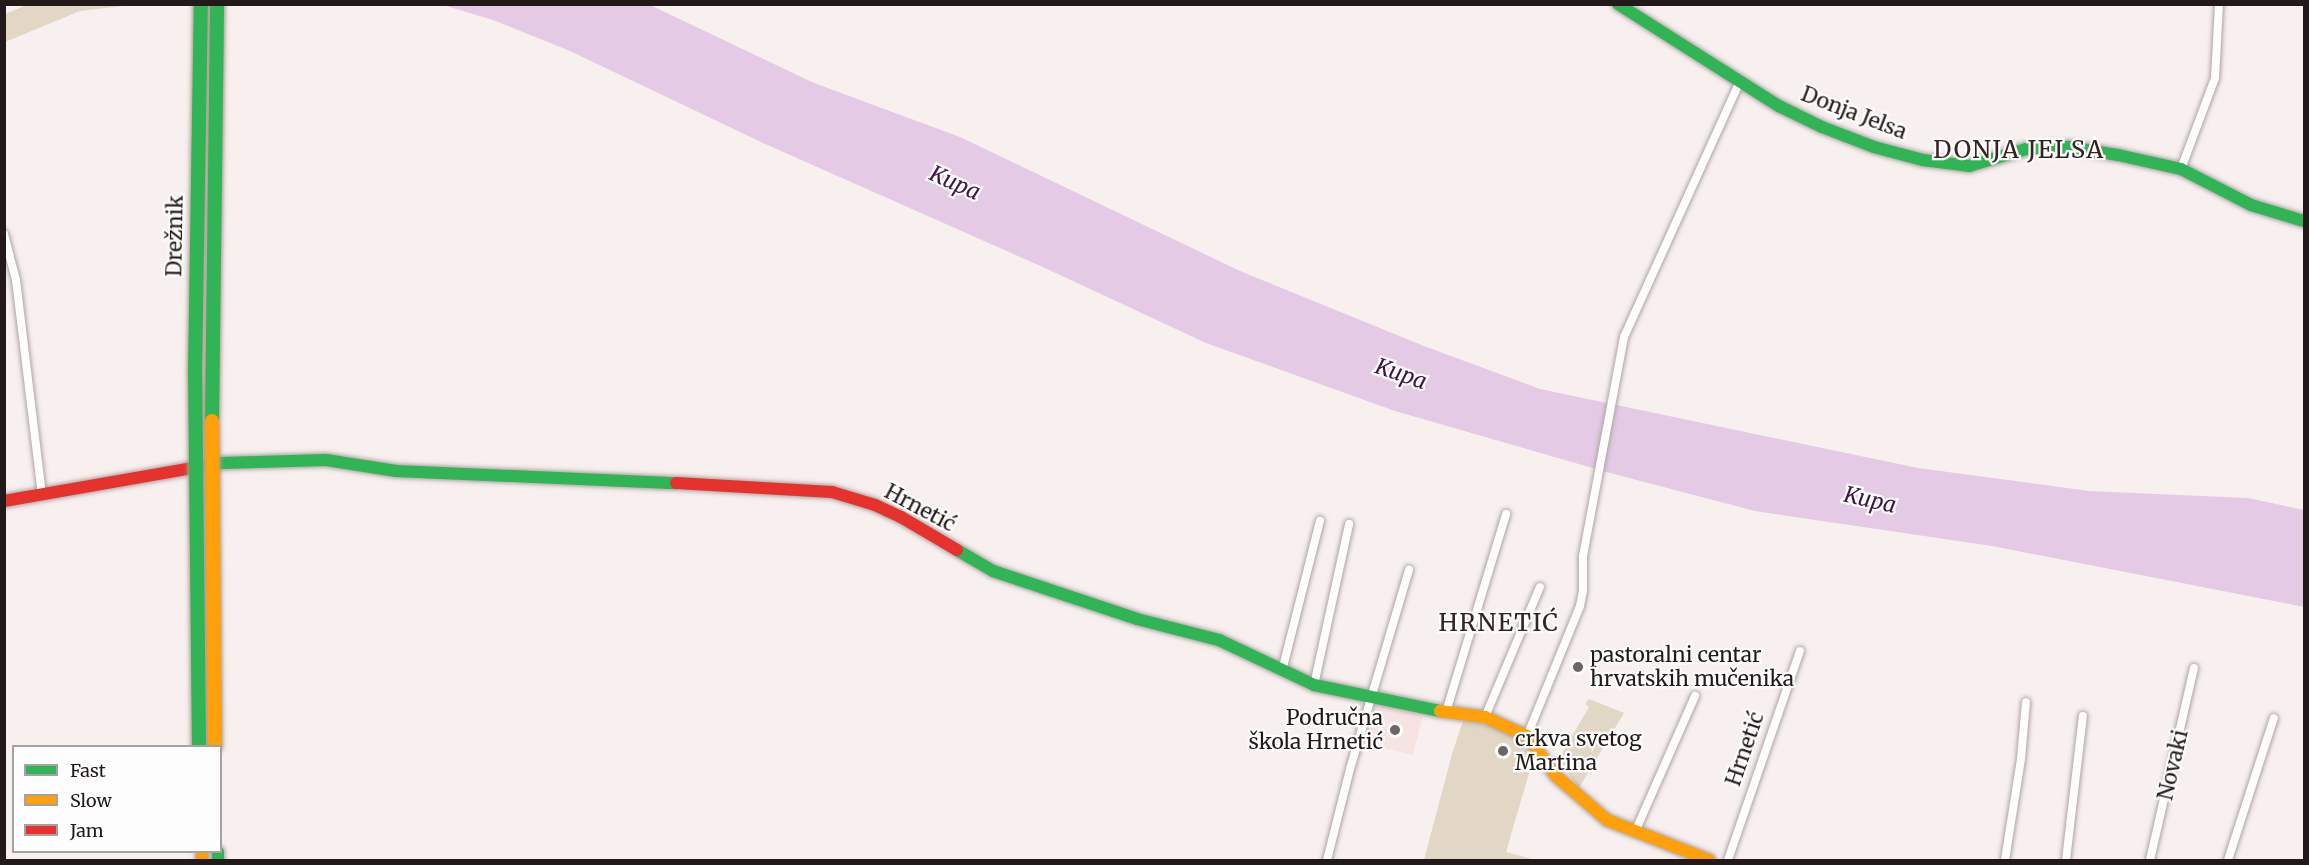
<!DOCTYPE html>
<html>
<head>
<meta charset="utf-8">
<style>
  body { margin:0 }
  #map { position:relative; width:2309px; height:865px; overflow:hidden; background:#f8f0ee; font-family:Merriweather,serif }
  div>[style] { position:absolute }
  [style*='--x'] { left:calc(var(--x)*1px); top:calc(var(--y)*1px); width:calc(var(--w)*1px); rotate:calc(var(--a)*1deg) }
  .built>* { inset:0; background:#f7e3e1 }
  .green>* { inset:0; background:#e2d6c4 }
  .water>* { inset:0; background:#e4cae4 }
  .roads { filter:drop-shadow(0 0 2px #ada5a4) drop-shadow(0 0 2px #ada5a4) }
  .street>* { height:8px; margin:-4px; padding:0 4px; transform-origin:4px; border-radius:4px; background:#fefdfc }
  .fast>* { height:12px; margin:-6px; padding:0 6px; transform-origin:6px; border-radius:6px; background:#30b455 }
  .slow>* { height:12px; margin:-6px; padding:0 6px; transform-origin:6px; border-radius:6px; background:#ff9f0a }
  .jam>* { height:12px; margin:-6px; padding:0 6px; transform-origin:6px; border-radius:6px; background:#e5322d }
  .bridges { filter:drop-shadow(0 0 2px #af9f95) drop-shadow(0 0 2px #af9f95) }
  .fast-bridge>* { height:14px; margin:-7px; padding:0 7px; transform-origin:7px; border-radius:7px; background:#30b455 }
  .slow-bridge>* { height:14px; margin:-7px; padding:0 7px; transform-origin:7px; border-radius:7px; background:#ff9f0a }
  .dots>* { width:16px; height:16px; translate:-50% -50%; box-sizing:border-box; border:3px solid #fdfdfd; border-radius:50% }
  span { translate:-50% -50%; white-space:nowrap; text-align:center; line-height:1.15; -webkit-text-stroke:4.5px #fdfdfd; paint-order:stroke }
  .street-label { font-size:21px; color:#231919 }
  .poi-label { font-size:21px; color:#231919 }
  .left { translate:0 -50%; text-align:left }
  .right { translate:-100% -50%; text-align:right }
  .water-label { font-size:22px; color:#3e1546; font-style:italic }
  .quarter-label { font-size:24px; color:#372322; letter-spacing:1.5px }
  .frame { position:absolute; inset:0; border:6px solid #231919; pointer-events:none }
  .legend { position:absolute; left:12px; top:745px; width:210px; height:108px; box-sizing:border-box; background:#fdfdfd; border:2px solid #a6a2a2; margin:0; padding:8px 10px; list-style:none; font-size:18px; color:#231919 }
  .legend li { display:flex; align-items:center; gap:12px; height:30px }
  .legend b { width:30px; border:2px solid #a6a2a2 }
</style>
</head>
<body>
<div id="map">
  <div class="built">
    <i style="clip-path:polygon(1376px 705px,1423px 716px,1413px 755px,1367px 744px)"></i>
  </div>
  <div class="green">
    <i style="clip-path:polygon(27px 5px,27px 4px,131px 5px,80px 11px,5px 42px,5px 14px)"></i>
    <i style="clip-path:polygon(1589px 699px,1624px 713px,1579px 788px,1558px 760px,1589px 707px,1585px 704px)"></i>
    <i style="clip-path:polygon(1463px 721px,1498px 726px,1522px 738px,1527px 745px,1532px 763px,1506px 852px,1535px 860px,1424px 860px,1452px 754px)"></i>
  </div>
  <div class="water">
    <i style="clip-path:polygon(443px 5px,650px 5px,814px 83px,960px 137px,1240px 271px,1424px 346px,1540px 389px,1918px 468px,2089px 491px,2248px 498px,2304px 510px,2304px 607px,1992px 546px,1755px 511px,1610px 473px,1395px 411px,1206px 343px,1045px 268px,763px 143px,570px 51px,493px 20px)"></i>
  </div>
  <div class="roads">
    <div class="street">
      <i style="--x:2181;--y:169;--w:97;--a:-69.5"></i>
      <i style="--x:2215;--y:78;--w:74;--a:-86.9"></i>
      <i style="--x:4;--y:234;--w:48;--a:75.4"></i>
      <i style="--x:16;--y:280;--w:216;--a:83.1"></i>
      <i style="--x:1282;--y:671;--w:155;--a:-75.8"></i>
      <i style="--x:1314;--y:685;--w:165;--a:-77.7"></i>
      <i style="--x:1446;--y:712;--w:207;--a:-73.1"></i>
      <i style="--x:1485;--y:717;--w:141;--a:-67.1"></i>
      <i style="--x:1527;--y:736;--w:140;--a:-67.8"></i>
      <i style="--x:1580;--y:606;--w:16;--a:-79"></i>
      <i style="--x:1583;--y:590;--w:34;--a:-90"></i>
      <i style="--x:1583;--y:556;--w:223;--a:-79.4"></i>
      <i style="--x:1624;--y:337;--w:279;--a:-65.6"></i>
      <i style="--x:1635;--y:832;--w:149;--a:-66.2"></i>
      <i style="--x:1327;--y:860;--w:94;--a:-75.8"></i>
      <i style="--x:1350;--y:769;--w:208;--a:-73.5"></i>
      <i style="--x:1728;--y:860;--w:221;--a:-71"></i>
      <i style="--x:2005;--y:860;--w:102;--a:-81"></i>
      <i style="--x:2021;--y:759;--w:57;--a:-85"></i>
      <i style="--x:2066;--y:860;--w:145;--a:-83.3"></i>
      <i style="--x:2150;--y:860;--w:197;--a:-77.1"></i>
      <i style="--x:2228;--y:860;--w:149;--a:-72.1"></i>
    </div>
    <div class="fast">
      <i style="--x:1618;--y:4;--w:191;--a:32.4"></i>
      <i style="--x:1779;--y:106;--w:48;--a:26"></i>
      <i style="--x:1822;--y:127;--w:56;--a:21"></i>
      <i style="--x:1874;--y:147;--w:51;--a:14.9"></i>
      <i style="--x:1923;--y:160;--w:46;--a:7.4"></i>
      <i style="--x:1969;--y:166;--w:59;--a:-16.6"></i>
      <i style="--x:2026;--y:149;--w:43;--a:-2.7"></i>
      <i style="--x:2069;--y:147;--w:50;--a:9.3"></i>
      <i style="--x:2118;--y:155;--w:65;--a:12.5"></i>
      <i style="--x:2181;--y:169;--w:79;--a:27.2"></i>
      <i style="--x:2251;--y:205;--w:55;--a:16.8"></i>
      <i style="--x:199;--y:467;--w:23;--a:-10"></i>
      <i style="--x:222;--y:463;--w:104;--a:-1.7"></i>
      <i style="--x:326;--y:460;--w:71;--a:8.9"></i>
      <i style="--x:396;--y:471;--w:280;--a:2.5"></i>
      <i style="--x:957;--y:550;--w:42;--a:30.3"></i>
      <i style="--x:993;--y:571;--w:152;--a:18.4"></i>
      <i style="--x:1137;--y:619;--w:85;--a:14.4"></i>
      <i style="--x:1219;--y:640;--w:105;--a:25.3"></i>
      <i style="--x:1314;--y:685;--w:129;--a:11.7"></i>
      <i style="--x:218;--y:852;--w:8;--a:90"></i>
    </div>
    <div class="slow">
      <i style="--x:1440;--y:711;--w:45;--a:7.6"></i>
      <i style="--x:1485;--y:717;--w:46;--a:24.3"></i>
      <i style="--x:1527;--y:736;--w:49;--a:54.1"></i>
      <i style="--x:1556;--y:776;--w:67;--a:40.8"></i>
      <i style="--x:1607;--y:820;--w:110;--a:21.4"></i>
      <i style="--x:202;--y:852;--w:8;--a:90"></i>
    </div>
    <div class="jam">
      <i style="--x:676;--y:483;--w:156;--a:3.3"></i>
      <i style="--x:832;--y:492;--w:45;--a:16.8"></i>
      <i style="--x:875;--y:505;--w:29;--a:25"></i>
      <i style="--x:901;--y:517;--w:65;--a:30.5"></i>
      <i style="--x:4;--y:501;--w:198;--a:-9.9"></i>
    </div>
  </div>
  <div class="bridges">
    <div class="fast-bridge">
      <i style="--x:212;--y:421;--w:417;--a:-89.3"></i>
      <i style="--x:199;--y:746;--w:372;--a:-90.6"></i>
      <i style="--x:195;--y:374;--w:370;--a:-89.1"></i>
    </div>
    <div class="slow-bridge">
      <i style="--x:212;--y:421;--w:325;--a:89.5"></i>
    </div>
  </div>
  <div class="dots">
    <i style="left:1578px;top:667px;background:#6e6464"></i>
    <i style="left:1395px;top:730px;background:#6e6464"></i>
    <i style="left:1503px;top:751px;background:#6e6464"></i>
  </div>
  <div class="street-label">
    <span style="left:1854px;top:113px;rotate:21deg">Donja Jelsa</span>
    <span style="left:175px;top:236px;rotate:-89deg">Drežnik</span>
    <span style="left:920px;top:508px;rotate:28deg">Hrnetić</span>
    <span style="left:1745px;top:749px;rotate:-71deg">Hrnetić</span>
    <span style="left:2173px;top:765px;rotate:-77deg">Novaki</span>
  </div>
  <div class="poi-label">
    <span class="left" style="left:1590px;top:667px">pastoralni centar<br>hrvatskih mučenika</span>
    <span class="right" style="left:1383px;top:730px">Područna<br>škola Hrnetić</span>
    <span class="left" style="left:1515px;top:751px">crkva svetog<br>Martina</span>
  </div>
  <div class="water-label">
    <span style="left:955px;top:183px;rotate:24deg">Kupa</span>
    <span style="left:1401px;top:374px;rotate:19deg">Kupa</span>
    <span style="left:1870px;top:500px;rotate:13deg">Kupa</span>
  </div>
  <div class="quarter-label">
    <span style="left:2019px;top:150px">DONJA JELSA</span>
    <span style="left:1499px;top:623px">HRNETIĆ</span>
  </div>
  <div class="frame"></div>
  <ul class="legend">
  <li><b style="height:8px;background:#30b455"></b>Fast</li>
  <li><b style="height:8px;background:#ff9f0a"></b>Slow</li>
  <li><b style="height:8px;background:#e5322d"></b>Jam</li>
  </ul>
</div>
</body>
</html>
